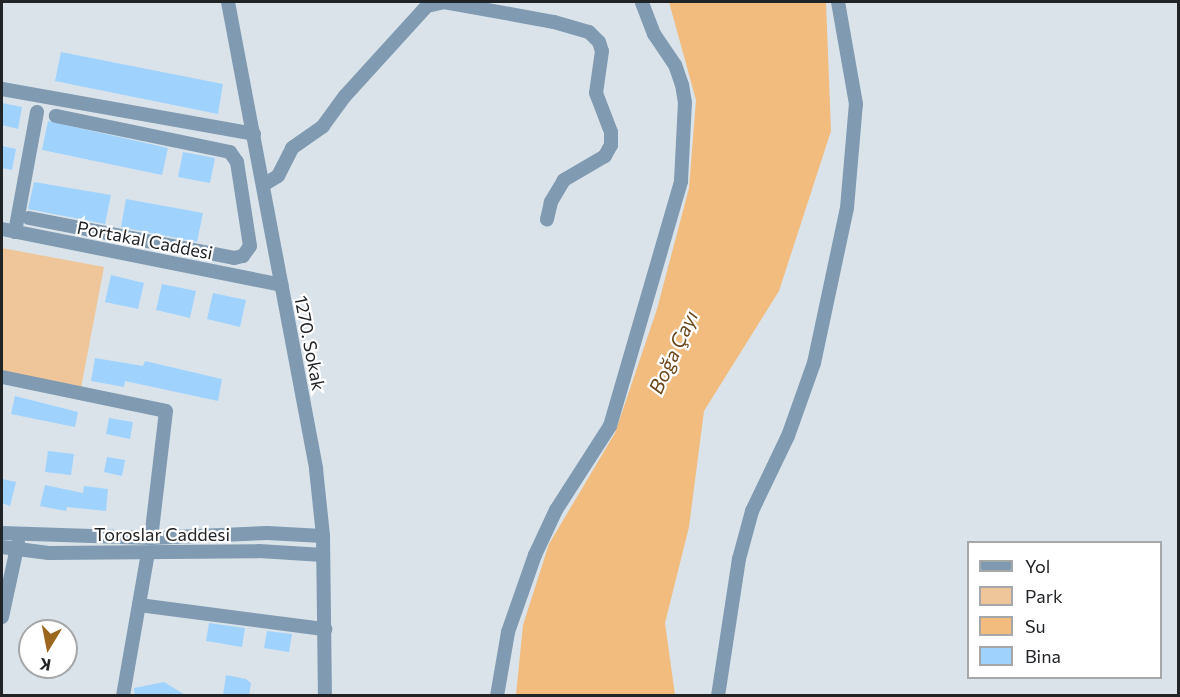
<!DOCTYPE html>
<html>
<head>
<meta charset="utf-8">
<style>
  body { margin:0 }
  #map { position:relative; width:1180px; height:697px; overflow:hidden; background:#dae3ea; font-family:Commissioner,sans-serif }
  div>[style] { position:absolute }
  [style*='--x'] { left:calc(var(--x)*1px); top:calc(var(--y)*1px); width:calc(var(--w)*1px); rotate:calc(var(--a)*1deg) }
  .green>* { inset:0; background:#eec69a }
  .water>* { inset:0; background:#f1bc7e }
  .building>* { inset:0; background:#9fd3fe }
  .minor>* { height:14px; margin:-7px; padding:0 7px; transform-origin:7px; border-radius:7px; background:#7f9ab1 }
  span { translate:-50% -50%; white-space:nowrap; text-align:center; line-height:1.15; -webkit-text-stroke:4.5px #fff; paint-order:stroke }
  .street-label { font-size:18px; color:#212427 }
  .water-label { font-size:20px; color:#6b4719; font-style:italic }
  .frame { position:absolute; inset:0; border:3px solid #212427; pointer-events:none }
  .legend { position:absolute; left:967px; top:541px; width:195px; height:138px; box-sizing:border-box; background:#fff; border:2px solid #a6a7a9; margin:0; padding:8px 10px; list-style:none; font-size:18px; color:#212427 }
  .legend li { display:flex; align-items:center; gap:12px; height:30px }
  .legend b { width:30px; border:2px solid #a6a7a9 }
  .north { position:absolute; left:18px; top:619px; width:60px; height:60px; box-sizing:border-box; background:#fff; border:2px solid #a6a7a9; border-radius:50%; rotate:190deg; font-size:16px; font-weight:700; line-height:24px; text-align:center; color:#212427 }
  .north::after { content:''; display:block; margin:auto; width:21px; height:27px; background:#9b671e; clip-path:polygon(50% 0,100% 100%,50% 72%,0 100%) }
</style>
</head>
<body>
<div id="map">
  <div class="green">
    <i style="clip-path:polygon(2px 248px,104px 267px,81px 388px,2px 371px)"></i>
  </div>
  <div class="water">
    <i style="clip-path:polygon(669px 2px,826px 2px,831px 131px,779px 291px,704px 411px,689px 527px,665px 623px,675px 695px,516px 695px,523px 625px,549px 544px,615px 433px,657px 309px,689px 188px,696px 100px)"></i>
  </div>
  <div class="building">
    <i style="clip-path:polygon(61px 52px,223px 84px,218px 114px,55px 81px)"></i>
    <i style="clip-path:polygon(2px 103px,22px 107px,18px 129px,2px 125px)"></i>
    <i style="clip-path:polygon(48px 121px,168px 148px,162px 175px,42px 150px)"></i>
    <i style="clip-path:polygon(2px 146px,16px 149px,12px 170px,2px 168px)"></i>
    <i style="clip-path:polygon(183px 152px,215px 158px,210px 183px,178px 177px)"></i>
    <i style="clip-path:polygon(34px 182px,111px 195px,105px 224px,28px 209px)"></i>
    <i style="clip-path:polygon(126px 199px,203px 213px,197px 242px,121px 227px)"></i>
    <i style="clip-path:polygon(111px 275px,144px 283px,138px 309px,105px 302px)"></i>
    <i style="clip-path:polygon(162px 284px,196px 291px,190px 318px,156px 310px)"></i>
    <i style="clip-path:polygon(213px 293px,246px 300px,240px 327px,207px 319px)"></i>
    <i style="clip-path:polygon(95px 358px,143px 366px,145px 361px,222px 379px,218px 401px,125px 381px,124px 387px,91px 381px)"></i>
    <i style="clip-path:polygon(15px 396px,78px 412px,75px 427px,11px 414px)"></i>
    <i style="clip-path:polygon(109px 418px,133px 422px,130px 439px,106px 434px)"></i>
    <i style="clip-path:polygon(48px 451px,74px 454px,71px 475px,45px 472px)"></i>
    <i style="clip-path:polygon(107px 457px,125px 460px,122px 476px,104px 472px)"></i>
    <i style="clip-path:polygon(2px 479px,16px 482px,10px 506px,2px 503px)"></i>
    <i style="clip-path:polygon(45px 485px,83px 493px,84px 486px,108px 489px,106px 511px,67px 507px,66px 511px,40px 506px)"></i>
    <i style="clip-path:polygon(209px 623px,245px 628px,242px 647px,206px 641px)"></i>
    <i style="clip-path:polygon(267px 631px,292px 634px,289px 652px,264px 648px)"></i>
    <i style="clip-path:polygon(226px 675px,246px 679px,251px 683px,249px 696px,223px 696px)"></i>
    <i style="clip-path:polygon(164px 682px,187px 696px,135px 696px,134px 688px)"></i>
  </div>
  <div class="minor">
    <i style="--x:228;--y:2;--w:475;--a:79.3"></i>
    <i style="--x:316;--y:469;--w:67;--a:84"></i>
    <i style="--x:323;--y:536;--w:160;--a:89.3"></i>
    <i style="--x:2;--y:89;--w:256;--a:10.1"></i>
    <i style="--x:263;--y:185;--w:17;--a:-31"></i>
    <i style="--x:278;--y:176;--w:31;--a:-63"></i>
    <i style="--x:292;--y:148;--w:38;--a:-35"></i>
    <i style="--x:323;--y:126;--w:37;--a:-54"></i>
    <i style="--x:345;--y:96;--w:122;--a:-47.7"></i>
    <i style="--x:427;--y:6;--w:17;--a:-13"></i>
    <i style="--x:444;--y:2;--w:112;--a:10.3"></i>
    <i style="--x:554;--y:22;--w:36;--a:16"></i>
    <i style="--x:589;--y:32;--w:14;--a:45"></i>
    <i style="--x:599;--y:42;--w:9;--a:72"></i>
    <i style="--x:602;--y:51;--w:42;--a:98.1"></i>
    <i style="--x:596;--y:93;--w:42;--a:69"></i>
    <i style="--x:611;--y:132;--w:13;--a:90"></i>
    <i style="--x:611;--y:145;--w:13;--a:119"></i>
    <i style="--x:605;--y:156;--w:48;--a:149.7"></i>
    <i style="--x:564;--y:180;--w:26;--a:121"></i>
    <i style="--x:551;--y:202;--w:18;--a:103"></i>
    <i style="--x:29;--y:218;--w:209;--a:11"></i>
    <i style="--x:234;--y:258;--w:9;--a:-13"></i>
    <i style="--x:243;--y:256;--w:12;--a:-55"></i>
    <i style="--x:250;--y:246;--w:85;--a:-98.8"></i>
    <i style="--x:237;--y:162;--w:12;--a:-125"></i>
    <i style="--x:230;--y:152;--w:178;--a:-168.3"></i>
    <i style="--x:2;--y:229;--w:285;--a:11.3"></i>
    <i style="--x:15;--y:232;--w:122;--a:-79.6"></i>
    <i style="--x:2;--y:377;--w:167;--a:11.7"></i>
    <i style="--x:166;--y:411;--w:128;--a:96.7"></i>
    <i style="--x:2;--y:533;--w:149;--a:1.9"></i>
    <i style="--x:151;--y:538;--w:116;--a:-2.5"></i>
    <i style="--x:267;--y:533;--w:56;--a:3.1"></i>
    <i style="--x:2;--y:547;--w:47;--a:7.3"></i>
    <i style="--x:49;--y:553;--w:210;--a:-0.5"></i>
    <i style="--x:259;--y:551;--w:64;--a:3.6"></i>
    <i style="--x:139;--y:605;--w:188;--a:7.4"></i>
    <i style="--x:2;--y:617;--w:76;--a:-77.8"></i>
    <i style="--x:123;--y:696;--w:145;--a:-80.1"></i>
    <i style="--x:497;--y:696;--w:65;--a:-80.2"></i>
    <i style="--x:508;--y:632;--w:82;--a:-70.7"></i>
    <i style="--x:535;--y:555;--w:50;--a:-65"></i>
    <i style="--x:556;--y:510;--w:100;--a:-57.3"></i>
    <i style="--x:610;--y:426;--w:255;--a:-73.8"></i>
    <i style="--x:681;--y:181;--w:78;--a:-87.1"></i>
    <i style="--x:685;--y:103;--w:18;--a:-99"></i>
    <i style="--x:682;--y:85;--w:21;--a:-109"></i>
    <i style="--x:675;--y:65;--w:37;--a:-124"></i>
    <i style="--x:654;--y:34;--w:34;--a:-111"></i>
    <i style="--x:718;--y:696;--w:139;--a:-81.3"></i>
    <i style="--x:739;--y:559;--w:50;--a:-74.8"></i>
    <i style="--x:752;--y:511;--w:83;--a:-64.4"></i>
    <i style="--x:788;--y:436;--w:77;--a:-70.4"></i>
    <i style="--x:814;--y:363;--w:158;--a:-78"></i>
    <i style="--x:847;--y:208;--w:104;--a:-85.1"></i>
    <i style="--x:856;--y:104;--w:104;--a:-100"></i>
  </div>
  <div class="street-label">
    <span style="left:145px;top:240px;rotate:11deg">Portakal Caddesi</span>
    <span style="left:310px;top:343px;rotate:79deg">1270. Sokak</span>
    <span style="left:162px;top:534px">Toroslar Caddesi</span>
  </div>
  <div class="water-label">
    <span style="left:673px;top:352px;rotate:-65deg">Boğa Çayı</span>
  </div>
  <div class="frame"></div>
  <ul class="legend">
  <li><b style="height:8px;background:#7f9ab1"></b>Yol</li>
  <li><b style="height:16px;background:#eec69a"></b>Park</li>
  <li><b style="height:16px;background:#f1bc7e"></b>Su</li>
  <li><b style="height:16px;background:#9fd3fe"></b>Bina</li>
  </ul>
  <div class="north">K</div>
</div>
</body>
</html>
